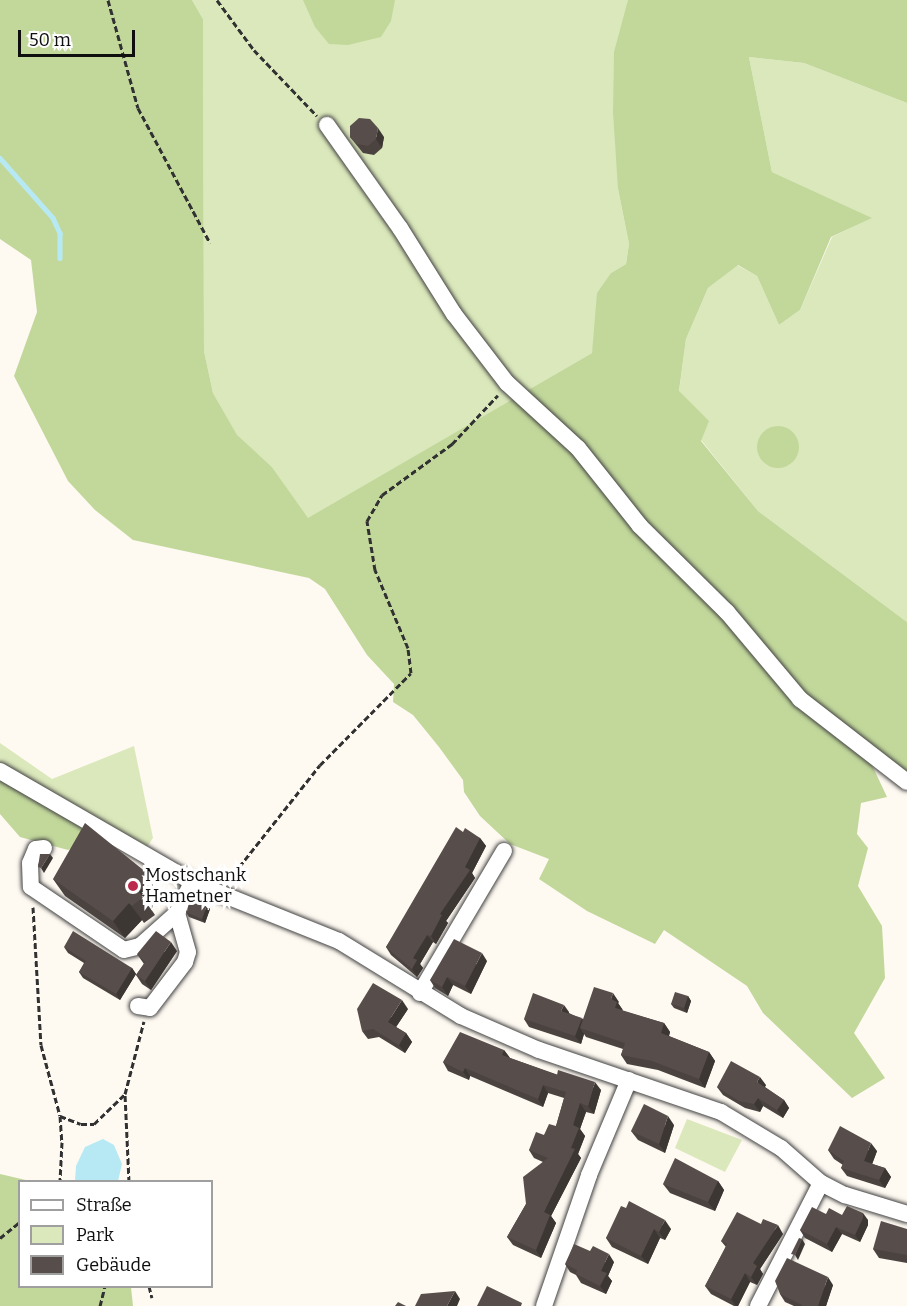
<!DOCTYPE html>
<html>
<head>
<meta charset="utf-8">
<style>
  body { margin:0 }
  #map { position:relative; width:907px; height:1306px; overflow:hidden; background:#fef9f1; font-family:Bitter,serif }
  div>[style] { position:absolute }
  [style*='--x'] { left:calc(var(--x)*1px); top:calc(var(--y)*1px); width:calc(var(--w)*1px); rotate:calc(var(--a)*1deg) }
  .green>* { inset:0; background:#dbe8bb }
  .forest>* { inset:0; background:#c2d89b }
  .round { border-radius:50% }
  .water>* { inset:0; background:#b7e9f4 }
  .stream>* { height:4.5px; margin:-2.25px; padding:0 2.25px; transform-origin:2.25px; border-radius:2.25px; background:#b7e9f4 }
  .path>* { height:3px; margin-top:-1.5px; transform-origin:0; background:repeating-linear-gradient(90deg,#313131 0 6px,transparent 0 9px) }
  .roads { filter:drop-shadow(0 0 2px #424242) drop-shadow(0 0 2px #424242) }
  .minor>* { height:16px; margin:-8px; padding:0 8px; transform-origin:8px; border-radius:8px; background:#fff }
  .wall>* { inset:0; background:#4b4340 }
  .shaded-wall>* { inset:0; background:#3d3734 }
  .building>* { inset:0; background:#574e4b }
  .dots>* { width:16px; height:16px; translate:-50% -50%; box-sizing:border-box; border:3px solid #fff; border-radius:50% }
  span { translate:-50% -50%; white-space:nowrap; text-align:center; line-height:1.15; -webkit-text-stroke:6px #fff; paint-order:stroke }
  .poi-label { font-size:18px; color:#0f0f0f }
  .left { translate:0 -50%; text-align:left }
  .legend { position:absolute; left:18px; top:1180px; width:195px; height:108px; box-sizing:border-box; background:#fff; border:2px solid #9f9f9f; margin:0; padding:8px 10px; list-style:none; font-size:18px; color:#0f0f0f }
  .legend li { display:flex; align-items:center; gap:12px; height:30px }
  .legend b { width:30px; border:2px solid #9f9f9f }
  .scale { position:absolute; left:18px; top:30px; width:117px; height:27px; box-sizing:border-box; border:3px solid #0f0f0f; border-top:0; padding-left:8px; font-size:18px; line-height:21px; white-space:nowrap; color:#0f0f0f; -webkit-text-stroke:4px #fff; paint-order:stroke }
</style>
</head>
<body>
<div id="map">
  <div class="green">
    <i style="clip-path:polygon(192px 0,628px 0,618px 189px,629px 244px,626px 264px,611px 273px,592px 353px,308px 519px,272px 467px,237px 436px,213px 393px,204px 351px,203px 19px)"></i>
    <i style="clip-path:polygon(749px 57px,804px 63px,907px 103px,907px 622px,758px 511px,701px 440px,679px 392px,686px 339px,708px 288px,737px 265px,757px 276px,779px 325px,800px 310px,832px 237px,871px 218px,772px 172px)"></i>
    <i style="clip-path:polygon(0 743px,52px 779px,134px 746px,153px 838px,147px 847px,0 765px)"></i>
    <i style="clip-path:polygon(687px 1119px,742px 1140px,725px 1172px,675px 1148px)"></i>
  </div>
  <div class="forest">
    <i style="clip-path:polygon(0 0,192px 0,203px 19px,204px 351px,213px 393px,237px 435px,272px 467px,308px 518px,592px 353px,597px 293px,611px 273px,626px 264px,629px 244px,618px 189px,613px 112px,614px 52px,628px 0,907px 0,907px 103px,804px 63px,749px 57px,772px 172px,872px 218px,831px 237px,800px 310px,779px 325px,757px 276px,738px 265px,708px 288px,686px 339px,679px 391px,709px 421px,701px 441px,758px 511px,907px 622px,907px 782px,871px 763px,887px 797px,861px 803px,857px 834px,868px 848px,858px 886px,882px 926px,885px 978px,854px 1033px,885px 1078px,852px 1098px,763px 1013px,747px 986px,664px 930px,655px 944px,587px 911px,539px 879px,549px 859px,510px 844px,480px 816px,464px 792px,463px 780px,439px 747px,413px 715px,393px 702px,394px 684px,367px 655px,325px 589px,309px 578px,133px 540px,95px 510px,68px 481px,14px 376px,37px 312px,31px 260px,0 239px)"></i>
    <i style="clip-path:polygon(303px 0,395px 0,391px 21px,381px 37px,348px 45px,329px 44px,315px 27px)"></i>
    <i class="round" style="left:757px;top:426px;width:42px;height:42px"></i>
    <i style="clip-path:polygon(0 777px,102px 835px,68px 850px,20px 837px,0 814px)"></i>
    <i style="clip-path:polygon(0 1174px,30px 1181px,20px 1182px,20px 1286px,131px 1287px,133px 1306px,0 1306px)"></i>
  </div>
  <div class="water">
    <i style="clip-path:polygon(103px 1139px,114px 1145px,122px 1164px,118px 1181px,75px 1181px,76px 1166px,85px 1147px)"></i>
  </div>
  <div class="stream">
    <i style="--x:0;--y:158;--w:80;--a:48.5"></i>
    <i style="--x:53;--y:218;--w:17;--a:65"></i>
    <i style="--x:60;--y:233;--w:25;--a:90"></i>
  </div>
  <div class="path">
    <i style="--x:108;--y:0;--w:112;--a:74.5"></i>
    <i style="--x:138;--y:108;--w:153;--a:61.9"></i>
    <i style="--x:217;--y:0;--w:62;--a:53.5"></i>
    <i style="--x:254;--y:50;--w:91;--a:46.3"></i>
    <i style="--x:228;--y:881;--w:148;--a:-51.6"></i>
    <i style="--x:320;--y:765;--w:129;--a:-45.3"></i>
    <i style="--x:411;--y:673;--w:25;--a:-97"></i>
    <i style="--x:408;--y:648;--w:85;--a:-112.9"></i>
    <i style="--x:375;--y:570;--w:50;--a:-99.3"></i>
    <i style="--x:367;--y:521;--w:30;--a:-60"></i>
    <i style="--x:382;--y:495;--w:87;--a:-36.1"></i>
    <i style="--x:452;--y:444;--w:67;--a:-46.8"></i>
    <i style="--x:33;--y:907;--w:138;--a:86.7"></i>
    <i style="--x:41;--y:1045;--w:73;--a:75"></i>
    <i style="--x:60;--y:1116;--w:26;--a:86"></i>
    <i style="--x:62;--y:1142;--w:40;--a:92.9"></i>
    <i style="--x:60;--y:1116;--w:22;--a:21"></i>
    <i style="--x:81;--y:1124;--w:13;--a:0"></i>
    <i style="--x:94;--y:1124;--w:43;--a:-44.1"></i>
    <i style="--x:129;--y:1182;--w:88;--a:-92.6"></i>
    <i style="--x:125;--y:1094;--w:75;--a:-75.4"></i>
    <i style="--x:0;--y:1238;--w:26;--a:-39"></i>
    <i style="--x:149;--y:1286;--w:12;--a:76"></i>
    <i style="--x:100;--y:1306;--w:21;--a:-76"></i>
  </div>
  <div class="roads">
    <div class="minor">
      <i style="--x:327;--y:125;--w:126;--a:54.7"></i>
      <i style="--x:400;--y:228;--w:102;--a:57.9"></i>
      <i style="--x:454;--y:314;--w:87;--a:52.5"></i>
      <i style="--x:507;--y:383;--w:96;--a:42.5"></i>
      <i style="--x:578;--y:448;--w:100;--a:51.5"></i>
      <i style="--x:640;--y:526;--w:122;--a:44.7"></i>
      <i style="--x:727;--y:612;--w:114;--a:50"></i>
      <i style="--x:800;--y:699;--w:135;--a:37.8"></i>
      <i style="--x:0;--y:771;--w:222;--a:30"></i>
      <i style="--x:192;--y:882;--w:158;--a:21.9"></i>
      <i style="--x:339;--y:941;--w:143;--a:31.6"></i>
      <i style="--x:461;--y:1016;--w:85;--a:23.6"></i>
      <i style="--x:539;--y:1050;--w:192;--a:18.8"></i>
      <i style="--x:721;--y:1112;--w:70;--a:31"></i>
      <i style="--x:781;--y:1148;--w:53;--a:41.2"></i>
      <i style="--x:821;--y:1183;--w:27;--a:27"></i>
      <i style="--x:845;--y:1195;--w:65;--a:17"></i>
      <i style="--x:44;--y:848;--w:8;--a:173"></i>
      <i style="--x:36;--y:849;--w:15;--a:113"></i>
      <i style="--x:30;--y:863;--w:24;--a:88"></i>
      <i style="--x:31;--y:887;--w:112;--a:34.1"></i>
      <i style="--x:124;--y:950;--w:16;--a:-14"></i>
      <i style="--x:140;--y:946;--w:50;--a:-41.7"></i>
      <i style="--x:177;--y:913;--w:34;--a:-64"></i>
      <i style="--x:420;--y:993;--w:165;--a:-59.4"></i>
      <i style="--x:138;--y:1006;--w:12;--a:9"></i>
      <i style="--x:150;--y:1008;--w:58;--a:-52.7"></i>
      <i style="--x:185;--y:962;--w:10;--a:-73"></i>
      <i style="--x:188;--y:952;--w:41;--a:-105.8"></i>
      <i style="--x:544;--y:1306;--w:139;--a:-71"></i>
      <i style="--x:589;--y:1175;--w:103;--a:-67.2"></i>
      <i style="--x:758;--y:1306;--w:138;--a:-62.9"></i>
    </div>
  </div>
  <div class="wall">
    <i style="clip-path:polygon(350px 137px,384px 137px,382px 148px,374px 155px,363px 153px)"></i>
    <i style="clip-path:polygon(463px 832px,480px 838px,486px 846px,472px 873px,475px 878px,446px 921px,448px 923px,436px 944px,433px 942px,420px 964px,423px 968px,417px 977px,391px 955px,386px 947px)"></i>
    <i style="clip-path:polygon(152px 877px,164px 894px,151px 909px,155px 915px,144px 923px,142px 920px,125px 938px,65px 896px,53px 879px)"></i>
    <i style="clip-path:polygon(210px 909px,205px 923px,189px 917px,186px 912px)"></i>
    <i style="clip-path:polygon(64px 947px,132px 968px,136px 974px,120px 1000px,83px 978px,79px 972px,84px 963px,68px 953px)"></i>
    <i style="clip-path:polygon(177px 951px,151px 990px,142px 984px,136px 975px,144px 964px,137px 954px)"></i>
    <i style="clip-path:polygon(487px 961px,471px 994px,453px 985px,448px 996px,435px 988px,430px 980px)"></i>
    <i style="clip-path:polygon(688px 996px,691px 1001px,687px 1013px,674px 1008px,671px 1004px)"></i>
    <i style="clip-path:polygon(619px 1002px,618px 1003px,623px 1011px,664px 1023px,670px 1032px,669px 1036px,709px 1052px,715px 1061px,705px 1088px,658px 1070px,627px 1064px,621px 1055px,623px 1049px,586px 1037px,584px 1034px,581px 1044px,529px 1027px,524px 1019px,569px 1012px,569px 1013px,583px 1020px)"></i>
    <i style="clip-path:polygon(408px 1009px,396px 1027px,406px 1033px,412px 1042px,405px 1053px,379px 1037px,368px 1039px,362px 1031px)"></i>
    <i style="clip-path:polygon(504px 1050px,510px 1058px,601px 1090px,594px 1114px,586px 1112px,580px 1129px,585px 1136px,578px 1154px,581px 1158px,551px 1216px,556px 1223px,541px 1258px,513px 1245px,507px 1237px,526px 1204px,543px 1162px,534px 1158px,529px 1150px,544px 1135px,556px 1126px,564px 1098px,548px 1093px,543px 1107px,470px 1076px,469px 1080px,448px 1071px,443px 1062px)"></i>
    <i style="clip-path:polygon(766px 1085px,765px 1087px,784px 1100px,789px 1108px,783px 1118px,763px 1106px,760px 1112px,745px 1108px,723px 1095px,717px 1087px)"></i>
    <i style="clip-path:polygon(674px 1125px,665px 1153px,638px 1140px,631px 1131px)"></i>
    <i style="clip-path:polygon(828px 1150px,877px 1151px,872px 1164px,885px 1168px,891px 1177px,885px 1188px,847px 1176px,841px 1168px,843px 1165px,834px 1159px)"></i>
    <i style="clip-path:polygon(718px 1181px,724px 1190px,715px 1211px,670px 1193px,663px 1184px)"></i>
    <i style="clip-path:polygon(626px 1208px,671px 1229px,665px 1240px,660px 1238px,648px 1264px,612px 1247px,606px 1238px)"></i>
    <i style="clip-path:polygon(826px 1214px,842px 1215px,868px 1220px,868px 1225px,860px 1242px,842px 1234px,832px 1252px,805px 1238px,800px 1230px)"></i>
    <i style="clip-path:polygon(761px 1224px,783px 1234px,760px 1269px,763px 1274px,757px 1285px,750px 1282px,738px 1306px,734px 1306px,711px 1294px,705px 1286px,726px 1247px,721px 1241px)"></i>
    <i style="clip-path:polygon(907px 1229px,907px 1263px,879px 1258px,873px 1249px)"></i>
    <i style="clip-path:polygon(614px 1262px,608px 1276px,612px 1281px,606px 1294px,581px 1283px,576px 1275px,570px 1272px,565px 1264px)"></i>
    <i style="clip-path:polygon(833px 1285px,826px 1306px,794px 1306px,785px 1302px,780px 1294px)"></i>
  </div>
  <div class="shaded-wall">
    <i style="clip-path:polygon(378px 128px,384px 137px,382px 148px,376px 139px)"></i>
    <i style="clip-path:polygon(480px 838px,486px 846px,472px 873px,475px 878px,446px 921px,448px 923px,436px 944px,431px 936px,440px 914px)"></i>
    <i style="clip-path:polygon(50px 854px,53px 858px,44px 873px,41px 868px)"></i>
    <i style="clip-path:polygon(152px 877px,164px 894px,151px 909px,139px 892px)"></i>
    <i style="clip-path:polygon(129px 903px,142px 920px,125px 938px,113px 921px)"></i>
    <i style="clip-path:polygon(207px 905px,210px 909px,205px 923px,202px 919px)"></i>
    <i style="clip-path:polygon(427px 935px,433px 942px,420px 964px,423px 968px,417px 977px,412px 969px,413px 958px)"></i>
    <i style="clip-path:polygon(171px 942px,177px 951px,151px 990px,145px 981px)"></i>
    <i style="clip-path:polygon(482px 953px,487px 961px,471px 994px,465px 986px)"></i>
    <i style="clip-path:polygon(132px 968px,136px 974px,120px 1000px,116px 994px)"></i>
    <i style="clip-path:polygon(447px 977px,453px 985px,448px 996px,442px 987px)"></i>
    <i style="clip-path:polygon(613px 993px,619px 1002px,618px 1003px,623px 1010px,615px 1008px,611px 999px)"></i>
    <i style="clip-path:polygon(688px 996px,691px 1001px,687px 1013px,684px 1008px)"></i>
    <i style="clip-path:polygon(402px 1000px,408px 1009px,394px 1030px,388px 1022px)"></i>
    <i style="clip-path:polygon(564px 1005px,569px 1012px,567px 1018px,561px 1011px)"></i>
    <i style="clip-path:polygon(582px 1018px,587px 1025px,580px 1028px,584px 1034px,581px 1044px,575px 1036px)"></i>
    <i style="clip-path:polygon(664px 1023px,670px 1032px,667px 1042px,661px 1033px)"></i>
    <i style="clip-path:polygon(406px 1033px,412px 1042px,405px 1053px,399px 1045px)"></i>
    <i style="clip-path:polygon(504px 1050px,510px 1058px,502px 1055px)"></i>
    <i style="clip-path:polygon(709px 1052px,715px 1061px,705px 1088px,699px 1079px)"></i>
    <i style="clip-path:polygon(465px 1068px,470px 1076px,469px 1080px,463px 1072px)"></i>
    <i style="clip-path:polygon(760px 1077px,766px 1085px,763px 1090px,757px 1082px)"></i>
    <i style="clip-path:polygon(595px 1082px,601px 1090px,594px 1114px,588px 1106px)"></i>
    <i style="clip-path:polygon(543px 1085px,548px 1093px,543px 1107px,538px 1099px)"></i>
    <i style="clip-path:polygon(758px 1098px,763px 1106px,760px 1112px,754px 1104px)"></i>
    <i style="clip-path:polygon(784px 1100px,789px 1108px,783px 1118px,777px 1110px)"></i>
    <i style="clip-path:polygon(580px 1103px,586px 1112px,580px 1129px,585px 1136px,578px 1154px,581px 1158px,551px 1216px,556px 1223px,541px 1258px,536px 1250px,544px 1212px,571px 1148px,573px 1125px)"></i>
    <i style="clip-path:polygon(668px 1116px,674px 1125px,665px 1153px,659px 1144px)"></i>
    <i style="clip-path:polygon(871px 1143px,877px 1151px,870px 1170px,864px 1161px)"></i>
    <i style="clip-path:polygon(885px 1168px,891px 1177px,885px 1188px,879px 1180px)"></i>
    <i style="clip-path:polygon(718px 1181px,724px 1190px,715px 1211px,708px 1202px)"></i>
    <i style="clip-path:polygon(863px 1213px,868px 1220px,868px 1225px,860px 1242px,855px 1235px)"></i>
    <i style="clip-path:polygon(665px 1220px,671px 1229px,665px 1240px,659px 1232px)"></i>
    <i style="clip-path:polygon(778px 1225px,783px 1234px,760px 1269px,763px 1274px,757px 1285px,751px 1277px,753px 1263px)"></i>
    <i style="clip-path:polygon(836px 1227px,842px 1234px,832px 1252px,827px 1244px)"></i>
    <i style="clip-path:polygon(654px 1229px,660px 1238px,648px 1264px,641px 1256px)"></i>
    <i style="clip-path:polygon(802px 1239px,805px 1244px,798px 1260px,795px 1255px)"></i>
    <i style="clip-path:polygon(609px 1254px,614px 1262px,608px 1276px,612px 1281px,606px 1294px,600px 1286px,601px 1271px)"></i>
    <i style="clip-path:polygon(745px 1273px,750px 1282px,738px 1306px,736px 1306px,731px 1299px)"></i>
    <i style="clip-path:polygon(828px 1277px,833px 1285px,826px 1306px,818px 1306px)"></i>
    <i style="clip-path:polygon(455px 1291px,460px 1299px,457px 1306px,447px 1306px)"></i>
  </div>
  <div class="building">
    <i style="clip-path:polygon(359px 118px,370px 119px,378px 128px,376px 139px,368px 146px,357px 144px,350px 137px,350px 126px)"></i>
    <i style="clip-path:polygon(85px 823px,152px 877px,139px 892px,143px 897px,132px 906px,129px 903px,113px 921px,53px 879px)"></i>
    <i style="clip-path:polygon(456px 827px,463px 832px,465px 828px,480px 838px,465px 867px,470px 870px,440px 914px,442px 915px,431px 936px,427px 935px,413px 958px,417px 960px,412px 969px,386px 947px)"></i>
    <i style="clip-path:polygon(40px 854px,50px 854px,41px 868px,38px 867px)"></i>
    <i style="clip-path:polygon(191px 898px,207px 905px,202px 919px,186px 912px)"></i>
    <i style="clip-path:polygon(73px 931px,132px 968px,116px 994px,79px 972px,86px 961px,64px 947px)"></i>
    <i style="clip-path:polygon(156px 931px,171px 942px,145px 981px,136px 975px,145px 962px,137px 954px)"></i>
    <i style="clip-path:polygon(454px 939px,482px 953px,465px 986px,447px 977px,442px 987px,430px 980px)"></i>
    <i style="clip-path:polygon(373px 983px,402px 1000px,388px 1022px,406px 1033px,399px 1045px,373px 1029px,362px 1031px,357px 1009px)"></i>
    <i style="clip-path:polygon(594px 987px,613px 993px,611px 999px,617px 1002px,615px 1008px,664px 1023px,661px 1033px,709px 1052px,699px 1079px,652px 1061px,621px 1055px,625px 1043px,580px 1028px)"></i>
    <i style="clip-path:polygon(675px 992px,688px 996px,684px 1008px,671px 1004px)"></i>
    <i style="clip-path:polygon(533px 993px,564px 1005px,561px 1011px,582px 1018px,575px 1036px,524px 1019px)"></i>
    <i style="clip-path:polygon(460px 1032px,504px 1050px,502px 1055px,557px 1075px,558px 1070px,595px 1082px,588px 1106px,580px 1103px,573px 1125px,579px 1128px,571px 1148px,575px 1149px,544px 1212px,550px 1215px,536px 1250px,507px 1237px,526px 1204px,523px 1177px,548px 1158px,529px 1150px,536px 1132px,544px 1135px,549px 1124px,556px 1126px,566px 1092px,543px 1085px,538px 1099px,465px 1068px,463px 1072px,443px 1062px)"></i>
    <i style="clip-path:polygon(731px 1061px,760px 1077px,757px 1082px,784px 1100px,777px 1110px,758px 1098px,754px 1104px,739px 1101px,717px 1087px)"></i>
    <i style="clip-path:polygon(644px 1104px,668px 1116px,659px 1144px,631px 1131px)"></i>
    <i style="clip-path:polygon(840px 1126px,871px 1143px,864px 1161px,885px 1168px,879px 1180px,841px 1168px,844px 1161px,828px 1150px)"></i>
    <i style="clip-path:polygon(675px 1158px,718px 1181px,708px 1202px,663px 1184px)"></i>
    <i style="clip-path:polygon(629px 1201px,665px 1220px,659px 1232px,654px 1229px,641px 1256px,606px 1238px,621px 1206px,626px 1208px)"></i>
    <i style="clip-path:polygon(847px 1206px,863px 1213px,863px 1218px,855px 1235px,836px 1227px,827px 1244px,800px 1230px,812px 1207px,826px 1214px,829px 1208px,842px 1215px)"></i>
    <i style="clip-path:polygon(737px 1212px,761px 1224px,763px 1219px,778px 1225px,753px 1263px,757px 1266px,751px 1277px,745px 1273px,731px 1299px,705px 1286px,727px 1244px,721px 1241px)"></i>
    <i style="clip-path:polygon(881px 1221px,907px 1229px,907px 1255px,873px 1249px)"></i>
    <i style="clip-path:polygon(799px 1238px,802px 1239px,795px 1255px,791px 1254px)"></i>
    <i style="clip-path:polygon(574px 1244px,590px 1251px,593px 1246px,609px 1254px,601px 1271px,607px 1273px,600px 1286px,576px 1274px,577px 1270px,565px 1264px)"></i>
    <i style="clip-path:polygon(787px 1258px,828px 1277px,818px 1306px,802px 1306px,802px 1305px,780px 1294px,775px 1281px)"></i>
    <i style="clip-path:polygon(487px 1286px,522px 1303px,521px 1306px,477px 1306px)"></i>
    <i style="clip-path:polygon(455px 1291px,447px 1306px,415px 1306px,421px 1294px)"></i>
    <i style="clip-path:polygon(398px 1302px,406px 1306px,395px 1306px)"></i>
  </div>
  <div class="dots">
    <i style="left:133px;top:886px;background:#bb2a4c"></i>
  </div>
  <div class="poi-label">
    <span class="left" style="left:145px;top:886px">Mostschank<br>Hametner</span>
  </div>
  <ul class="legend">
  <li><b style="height:8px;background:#fff"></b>Straße</li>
  <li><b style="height:16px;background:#dbe8bb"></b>Park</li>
  <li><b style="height:16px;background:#574e4b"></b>Gebäude</li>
  </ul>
  <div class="scale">50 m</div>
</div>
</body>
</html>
